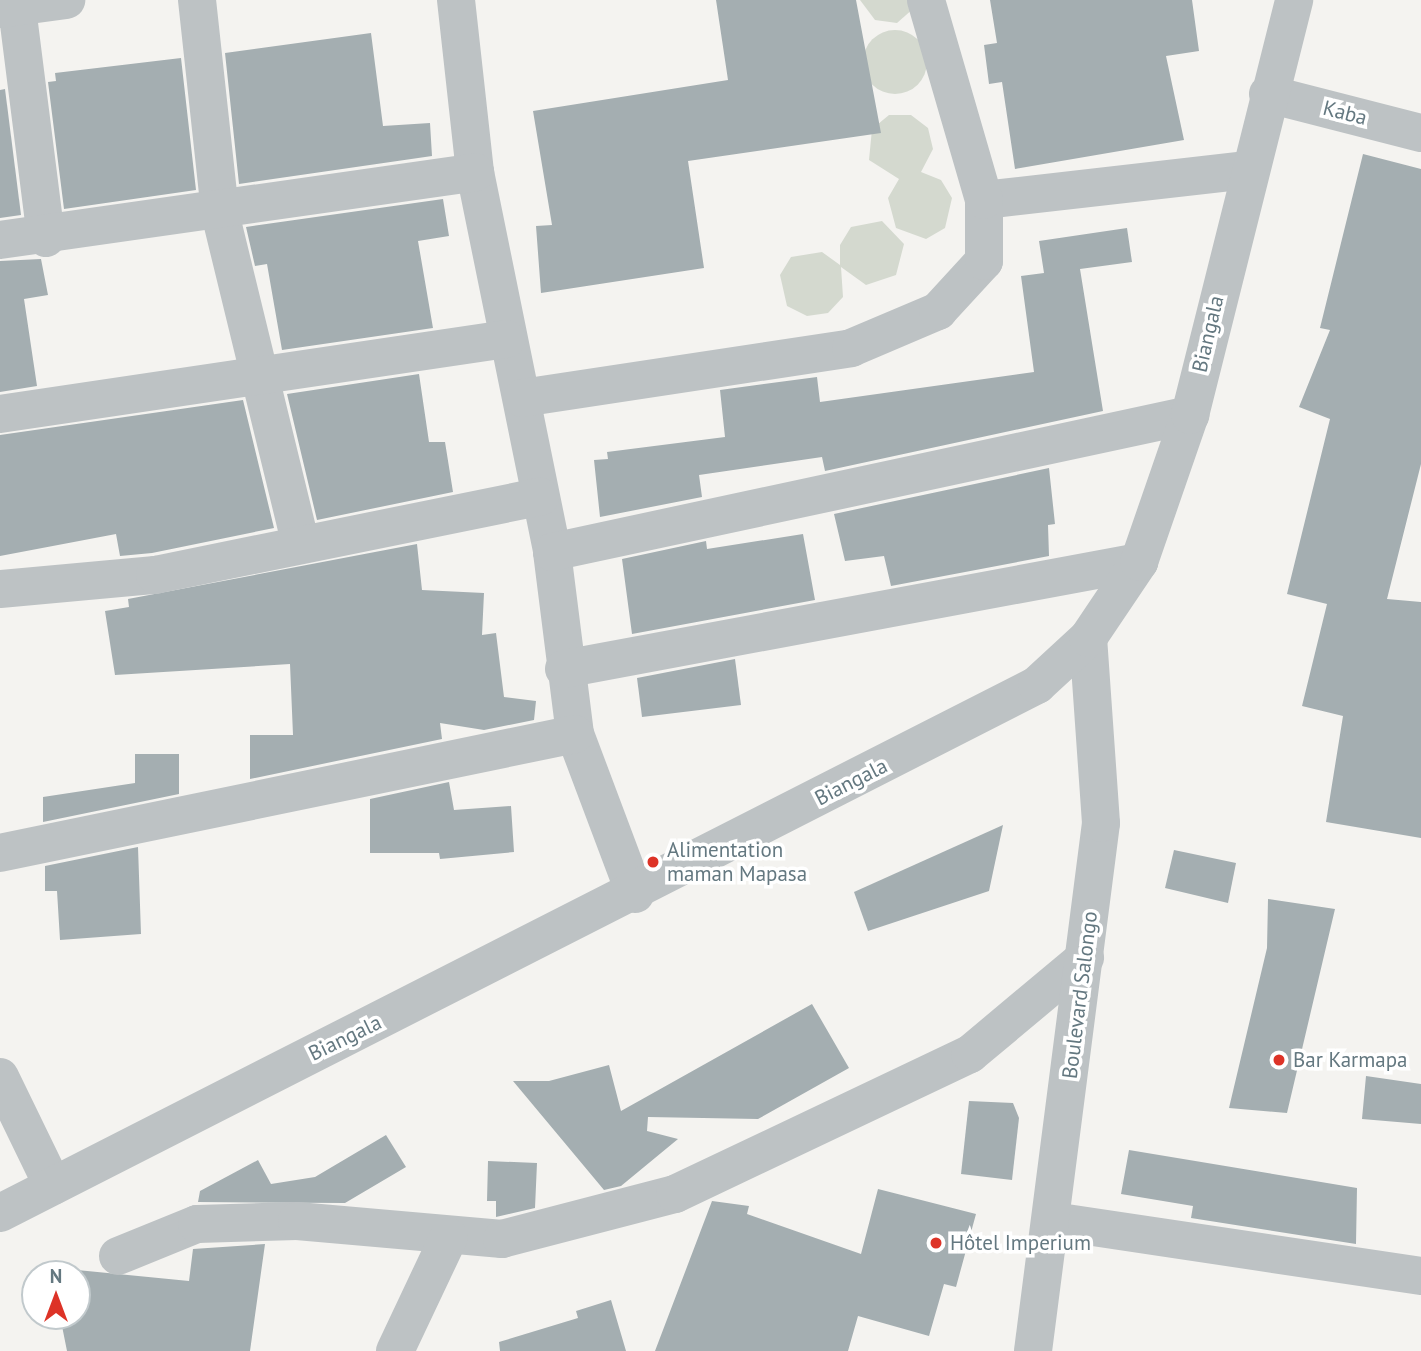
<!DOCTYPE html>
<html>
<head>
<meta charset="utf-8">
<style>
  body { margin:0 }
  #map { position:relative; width:1421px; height:1351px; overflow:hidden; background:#f4f3f0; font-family:"PT Sans",sans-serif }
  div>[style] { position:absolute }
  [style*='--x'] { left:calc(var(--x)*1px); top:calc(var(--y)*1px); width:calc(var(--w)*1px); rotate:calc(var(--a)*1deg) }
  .green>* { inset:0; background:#d4d9cf }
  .round { border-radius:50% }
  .building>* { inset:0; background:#a4aeb1 }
  .minor>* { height:38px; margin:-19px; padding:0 19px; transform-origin:19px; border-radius:19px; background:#bdc2c4 }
  .tertiary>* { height:38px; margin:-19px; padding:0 19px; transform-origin:19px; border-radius:19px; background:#bdc2c4 }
  .dots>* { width:19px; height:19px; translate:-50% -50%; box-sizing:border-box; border:4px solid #fff; border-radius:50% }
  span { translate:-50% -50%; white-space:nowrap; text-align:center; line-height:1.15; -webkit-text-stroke:7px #fff; paint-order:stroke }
  .street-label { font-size:21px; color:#647880 }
  .poi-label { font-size:21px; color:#647880 }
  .left { translate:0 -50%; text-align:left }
  .north { position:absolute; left:21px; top:1260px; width:70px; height:70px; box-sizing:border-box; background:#fff; border:2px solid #c1c9cc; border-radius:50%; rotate:0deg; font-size:19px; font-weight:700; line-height:28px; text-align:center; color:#647880 }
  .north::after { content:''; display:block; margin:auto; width:24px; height:32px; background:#dd3327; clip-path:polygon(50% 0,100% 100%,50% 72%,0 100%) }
</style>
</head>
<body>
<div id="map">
  <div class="green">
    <i style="clip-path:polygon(860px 0,923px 0,897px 23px,875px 20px)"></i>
    <i class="round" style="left:863px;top:30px;width:64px;height:64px"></i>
    <i style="clip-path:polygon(889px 115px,911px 115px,928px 128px,933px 149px,921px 172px,941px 180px,952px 198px,945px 228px,926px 239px,896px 228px,888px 198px,899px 179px,869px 160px,872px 129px)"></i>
    <i style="clip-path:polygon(882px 221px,904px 244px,896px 275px,866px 285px,841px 267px,843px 297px,828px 313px,807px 316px,787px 306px,780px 275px,791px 257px,822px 252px,840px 265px,840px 245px,851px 227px)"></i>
  </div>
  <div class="building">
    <i style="clip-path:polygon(716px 0,856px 0,881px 133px,688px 161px,704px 268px,541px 293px,536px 226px,552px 225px,533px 111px,728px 80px)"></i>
    <i style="clip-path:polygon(990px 0,1192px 0,1199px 51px,1166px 56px,1184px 140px,1015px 169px,1002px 82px,989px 84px,984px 45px,997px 43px)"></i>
    <i style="clip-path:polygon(371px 33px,383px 126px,430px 123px,432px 156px,239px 184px,225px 53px)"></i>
    <i style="clip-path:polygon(181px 58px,196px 190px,64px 209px,48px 82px,56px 81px,55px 73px)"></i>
    <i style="clip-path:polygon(5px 89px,21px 215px,0 218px,0 90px)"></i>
    <i style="clip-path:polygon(1363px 154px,1421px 169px,1421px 464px,1387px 599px,1421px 602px,1421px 838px,1326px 822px,1343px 716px,1302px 706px,1327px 604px,1287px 594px,1330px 419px,1299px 407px,1330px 330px,1320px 328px)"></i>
    <i style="clip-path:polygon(443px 199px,449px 236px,418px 241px,433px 328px,282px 350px,267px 264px,255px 266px,246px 227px)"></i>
    <i style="clip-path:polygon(1127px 228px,1132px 262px,1080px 269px,1103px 411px,825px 471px,822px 457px,699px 475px,702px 497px,600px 517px,594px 460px,608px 459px,607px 452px,725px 437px,720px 390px,817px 377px,820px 402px,1034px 372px,1021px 276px,1044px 273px,1039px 241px)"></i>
    <i style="clip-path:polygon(41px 259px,48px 295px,24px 299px,37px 386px,0 392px,0 261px)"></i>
    <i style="clip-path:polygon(419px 374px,429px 442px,445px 442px,453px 492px,317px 520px,287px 394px)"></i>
    <i style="clip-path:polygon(243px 400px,274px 528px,152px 553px,120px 556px,116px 534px,0 556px,0 435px)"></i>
    <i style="clip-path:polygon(1049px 468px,1055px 524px,1048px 525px,1049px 556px,891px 586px,884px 556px,845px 561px,834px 514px)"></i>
    <i style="clip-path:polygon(803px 534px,815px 600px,632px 634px,622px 559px,706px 541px,707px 549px)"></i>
    <i style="clip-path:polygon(417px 544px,422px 590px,484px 593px,482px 635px,496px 633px,504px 697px,536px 701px,534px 720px,484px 730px,440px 723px,442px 739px,250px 779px,250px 735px,293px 735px,290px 664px,115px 675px,105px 611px,129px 607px,128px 599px)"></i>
    <i style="clip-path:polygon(735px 659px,741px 705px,642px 717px,637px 678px)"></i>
    <i style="clip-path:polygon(135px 754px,179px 754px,179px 794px,43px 822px,43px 797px,135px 783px)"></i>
    <i style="clip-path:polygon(449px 782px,454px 810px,511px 806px,514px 852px,440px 859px,439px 853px,370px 853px,370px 799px)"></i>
    <i style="clip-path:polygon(1003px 825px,989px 891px,868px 931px,854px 892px)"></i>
    <i style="clip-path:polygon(138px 847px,141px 934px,60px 940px,57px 891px,45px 891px,45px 866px)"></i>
    <i style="clip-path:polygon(1174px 850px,1236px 863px,1228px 903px,1165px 888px)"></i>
    <i style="clip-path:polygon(1268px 899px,1335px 909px,1287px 1113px,1229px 1108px,1267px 948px)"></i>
    <i style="clip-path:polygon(812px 1004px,849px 1068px,758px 1119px,648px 1117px,647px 1131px,678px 1139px,621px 1186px,604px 1190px,513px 1081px,549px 1081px,609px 1065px,621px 1111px)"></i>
    <i style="clip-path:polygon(1366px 1076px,1421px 1084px,1421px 1124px,1362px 1119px)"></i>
    <i style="clip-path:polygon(969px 1101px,1013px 1103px,1019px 1118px,1012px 1180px,961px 1174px)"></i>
    <i style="clip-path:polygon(386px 1135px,406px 1167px,345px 1203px,198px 1202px,200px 1191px,258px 1160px,271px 1184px,315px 1177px)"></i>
    <i style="clip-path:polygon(1129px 1150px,1357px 1188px,1356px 1244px,1191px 1218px,1193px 1206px,1121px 1194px)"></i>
    <i style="clip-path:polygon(488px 1161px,537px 1163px,535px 1208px,496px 1217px,496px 1201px,487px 1201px)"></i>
    <i style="clip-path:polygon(878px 1189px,976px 1214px,956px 1287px,944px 1284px,929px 1336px,858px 1316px,848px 1351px,655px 1351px,712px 1201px,749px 1206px,747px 1214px,861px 1254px)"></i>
    <i style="clip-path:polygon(265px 1244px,250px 1351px,67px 1351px,60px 1316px,77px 1316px,77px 1270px,189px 1281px,193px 1249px)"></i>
    <i style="clip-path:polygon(611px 1300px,626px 1351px,500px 1351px,499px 1342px,578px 1318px,576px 1311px)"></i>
  </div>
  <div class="minor">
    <i style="--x:16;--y:0;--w:240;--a:82.8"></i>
    <i style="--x:197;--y:0;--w:214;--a:83.8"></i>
    <i style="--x:220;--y:213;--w:338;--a:76.3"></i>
    <i style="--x:456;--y:0;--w:173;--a:83.7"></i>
    <i style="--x:475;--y:172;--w:388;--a:78.5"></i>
    <i style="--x:552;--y:552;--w:183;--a:82.8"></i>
    <i style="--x:575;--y:734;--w:171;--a:69.4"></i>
    <i style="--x:0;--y:9;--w:67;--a:-7.8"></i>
    <i style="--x:1268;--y:94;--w:158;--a:14.3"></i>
    <i style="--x:984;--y:200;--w:265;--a:-6.5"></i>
    <i style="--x:0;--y:240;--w:480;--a:-8.1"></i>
    <i style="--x:522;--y:398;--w:333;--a:-8.6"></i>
    <i style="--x:851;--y:348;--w:95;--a:-23"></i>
    <i style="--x:938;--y:311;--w:68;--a:-47.4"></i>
    <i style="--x:984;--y:261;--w:61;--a:-90"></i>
    <i style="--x:984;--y:200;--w:208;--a:-106.2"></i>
    <i style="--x:0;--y:414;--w:512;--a:-8.43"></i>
    <i style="--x:552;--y:552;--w:653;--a:-12.12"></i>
    <i style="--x:0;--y:589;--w:156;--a:-5.2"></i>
    <i style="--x:155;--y:575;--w:393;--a:-11.5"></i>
    <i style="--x:564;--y:669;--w:585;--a:-10.54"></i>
    <i style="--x:0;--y:853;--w:587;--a:-11.69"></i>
    <i style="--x:0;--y:1077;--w:121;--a:64.1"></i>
    <i style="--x:1053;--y:1221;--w:372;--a:8.5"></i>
    <i style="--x:118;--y:1256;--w:85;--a:-22.1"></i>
    <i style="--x:197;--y:1224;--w:100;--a:-1.7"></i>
    <i style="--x:297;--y:1221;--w:206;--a:5"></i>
    <i style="--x:502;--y:1239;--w:179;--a:-14.6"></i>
    <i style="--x:675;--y:1194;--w:327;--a:-25.4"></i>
    <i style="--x:970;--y:1054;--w:150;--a:-39.9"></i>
    <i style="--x:395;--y:1351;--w:126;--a:-64.7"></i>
    <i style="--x:1033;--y:1351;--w:532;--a:-82.66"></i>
    <i style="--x:1101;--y:823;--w:185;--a:-94"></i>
  </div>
  <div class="tertiary">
    <i style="--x:0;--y:1213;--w:1164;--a:-26.98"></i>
    <i style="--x:1037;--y:685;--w:69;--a:-42.7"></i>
    <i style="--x:1088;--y:638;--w:92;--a:-56.1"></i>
    <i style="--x:1139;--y:562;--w:156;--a:-70.9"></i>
    <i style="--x:1190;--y:415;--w:428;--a:-75.9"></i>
  </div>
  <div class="dots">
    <i style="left:653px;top:862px;background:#dd3327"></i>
    <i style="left:1279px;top:1060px;background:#dd3327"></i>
    <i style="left:936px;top:1243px;background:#dd3327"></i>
  </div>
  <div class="street-label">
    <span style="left:1345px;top:113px;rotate:14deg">Kaba</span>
    <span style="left:1208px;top:334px;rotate:-77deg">Biangala</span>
    <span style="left:851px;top:782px;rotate:-27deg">Biangala</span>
    <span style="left:1080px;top:995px;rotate:-83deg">Boulevard Salongo</span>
    <span style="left:345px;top:1038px;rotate:-26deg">Biangala</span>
  </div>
  <div class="poi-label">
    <span class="left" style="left:667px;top:862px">Alimentation<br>maman Mapasa</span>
    <span class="left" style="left:1293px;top:1060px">Bar Karmapa</span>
    <span class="left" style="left:950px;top:1243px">Hôtel Imperium</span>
  </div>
  <div class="north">N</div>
</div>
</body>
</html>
